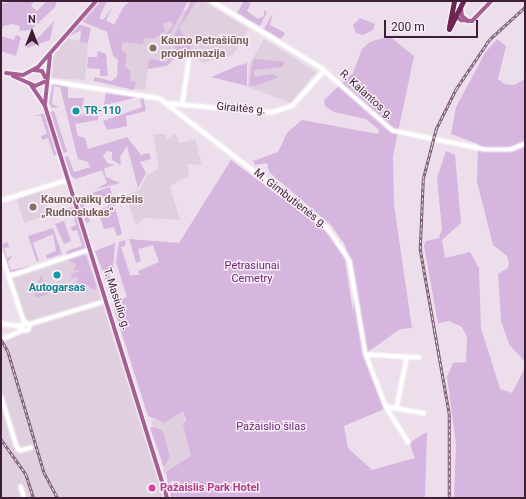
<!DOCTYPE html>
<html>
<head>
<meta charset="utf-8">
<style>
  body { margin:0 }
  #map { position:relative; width:526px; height:499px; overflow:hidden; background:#ecdfeb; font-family:Roboto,sans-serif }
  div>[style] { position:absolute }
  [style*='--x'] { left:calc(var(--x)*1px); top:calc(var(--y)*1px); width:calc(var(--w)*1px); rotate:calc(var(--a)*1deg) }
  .built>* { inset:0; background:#e0d0df }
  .green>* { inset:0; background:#d6b5df }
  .roads { filter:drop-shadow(0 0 1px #fff) drop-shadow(0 0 1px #fff) }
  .minor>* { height:3px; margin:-1.5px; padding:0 1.5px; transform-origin:1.5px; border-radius:1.5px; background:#fff }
  .minor>.ring { margin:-1.5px; padding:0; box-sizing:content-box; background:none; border:3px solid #fff; border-radius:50% }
  .major>* { height:4px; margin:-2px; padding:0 2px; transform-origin:2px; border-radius:2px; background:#a55f93 }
  .highway>* { height:5px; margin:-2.5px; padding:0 2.5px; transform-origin:2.5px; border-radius:2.5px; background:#6c2756 }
  .rail>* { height:2.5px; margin-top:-1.25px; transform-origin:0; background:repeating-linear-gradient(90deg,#f8eff8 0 3px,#795871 0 6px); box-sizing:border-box; border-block:1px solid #795871 }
  .dots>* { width:11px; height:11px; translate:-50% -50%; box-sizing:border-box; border:2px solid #f8eff8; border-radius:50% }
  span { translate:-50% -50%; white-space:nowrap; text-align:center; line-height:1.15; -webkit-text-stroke:3px #f8eff8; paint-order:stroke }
  .education-label { font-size:11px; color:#785e54; font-weight:700 }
  .left { translate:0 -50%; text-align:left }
  .street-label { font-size:11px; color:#3d1e35 }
  .culture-label { font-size:11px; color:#0d838f; font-weight:700 }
  .park-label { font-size:11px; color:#702577 }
  .hotel-label { font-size:11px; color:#b23c85; font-weight:700 }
  .frame { position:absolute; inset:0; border:2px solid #3d1e35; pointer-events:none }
  .north { position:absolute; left:12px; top:12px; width:40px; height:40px; -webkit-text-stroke:3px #f8eff8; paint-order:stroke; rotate:0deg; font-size:11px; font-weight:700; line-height:16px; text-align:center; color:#3d1e35 }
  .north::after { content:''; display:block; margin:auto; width:14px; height:18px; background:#3d1e35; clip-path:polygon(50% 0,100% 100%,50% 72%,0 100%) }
  .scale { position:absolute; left:384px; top:20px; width:94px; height:18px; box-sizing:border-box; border:2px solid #3d1e35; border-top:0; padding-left:5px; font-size:12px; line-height:14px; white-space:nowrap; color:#3d1e35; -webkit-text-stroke:3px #f8eff8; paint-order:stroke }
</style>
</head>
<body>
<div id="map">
  <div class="built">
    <i style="clip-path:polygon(160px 1px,190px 12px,197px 1px,203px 1px,249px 29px,233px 55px,202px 63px,192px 51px,179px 54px,166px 67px,148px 69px,145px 90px,118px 87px,121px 55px,115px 45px)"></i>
    <i style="clip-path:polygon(67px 38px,88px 43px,85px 80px,48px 78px,52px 58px)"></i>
    <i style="clip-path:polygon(264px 39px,316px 72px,291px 103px,248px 87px,249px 65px)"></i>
    <i style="clip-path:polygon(175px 133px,180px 143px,195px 139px,202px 165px,188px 164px,189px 176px,170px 186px,180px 220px,145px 218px,136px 225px,125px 195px,140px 190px,146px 176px,159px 168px,153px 134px,165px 134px,167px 139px)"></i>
    <i style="clip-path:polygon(42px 191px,50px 215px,24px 223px,17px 199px)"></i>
    <i style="clip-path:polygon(83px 253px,89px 253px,164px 498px,1px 498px,1px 336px,14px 334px,26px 325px,11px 277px)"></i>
    <i style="clip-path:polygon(183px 411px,191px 456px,165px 475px,151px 419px,164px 423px)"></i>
  </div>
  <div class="green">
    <i style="clip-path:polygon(14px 1px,34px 1px,31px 6px,37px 11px,47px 1px,57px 1px,55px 7px,31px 30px,19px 31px,20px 26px,12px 24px,3px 26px,1px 34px,1px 4px)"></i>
    <i style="clip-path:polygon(99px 1px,107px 1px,99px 18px,103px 20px,113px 7px,106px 20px,114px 25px,124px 6px,131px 1px,188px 1px,171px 33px,163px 37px,173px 26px,171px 21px,163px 24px,165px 31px,153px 39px,144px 38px,143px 44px,122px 42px,122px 51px,127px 54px,125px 67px,131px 71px,130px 81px,136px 82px,134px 90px,94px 81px,94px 77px,112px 81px,117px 76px,118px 60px,113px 56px,107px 32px,81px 21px)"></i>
    <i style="clip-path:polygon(191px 1px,197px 1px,179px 28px,192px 50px,179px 54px,172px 44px,173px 38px)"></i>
    <i style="clip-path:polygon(244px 1px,251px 3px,247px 11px,258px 19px,264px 16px,264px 10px,267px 12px,260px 26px,237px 13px)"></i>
    <i style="clip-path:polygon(273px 13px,270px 25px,285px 33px,281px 39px,264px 29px)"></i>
    <i style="clip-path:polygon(360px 18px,375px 24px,373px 30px,363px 35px,356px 33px,353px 25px)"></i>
    <i style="clip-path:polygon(54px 21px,50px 40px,27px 48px,25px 44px,29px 39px,33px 43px)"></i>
    <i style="clip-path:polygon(78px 24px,91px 28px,88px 43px,80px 42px,81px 30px,67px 38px)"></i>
    <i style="clip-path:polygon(16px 35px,21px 37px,16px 56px,1px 51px,1px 36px,14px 40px)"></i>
    <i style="clip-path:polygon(389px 36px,414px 56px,393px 156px,394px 205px,412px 328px,400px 329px,365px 354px,387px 408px,344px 426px,348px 448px,372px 470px,415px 458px,409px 443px,427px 432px,425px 498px,171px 498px,166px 472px,191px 456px,183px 424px,186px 421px,183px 411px,164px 423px,148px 416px,114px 309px,114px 302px,127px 297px,116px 262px,119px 242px,125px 240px,126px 245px,121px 247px,130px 275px,140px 275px,138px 271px,159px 262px,153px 245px,138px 249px,141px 261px,136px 263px,129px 239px,179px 243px,231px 160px,335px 238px,344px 253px,353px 312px,355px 281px,345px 245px,331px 225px,269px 172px,267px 163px,255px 165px,253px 161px,278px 152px,287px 133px,302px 120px,378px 134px,379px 130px,366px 119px,334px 112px,325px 106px,324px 100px,353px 73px,362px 49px,370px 42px)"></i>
    <i style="clip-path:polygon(497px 39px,506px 46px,498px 79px,504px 84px,514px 85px,525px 79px,525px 498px,454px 498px,456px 444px,447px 377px,453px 363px,466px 362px,467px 337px,462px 327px,449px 321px,438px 323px,424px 246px,426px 241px,439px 238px,442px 229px,437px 178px,446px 151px,455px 155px,461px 223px,442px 240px,445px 258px,470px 252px,479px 268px,481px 328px,500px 389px,512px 393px,524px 370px,524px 361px,509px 344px,501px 321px,498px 274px,508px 268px,509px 263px,507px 256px,493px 245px,477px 182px,478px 144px,451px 134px,456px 107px,485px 53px)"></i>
    <i style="clip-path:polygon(169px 47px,177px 55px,168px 65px,148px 69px,149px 59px,167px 62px)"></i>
    <i style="clip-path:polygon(98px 51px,106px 54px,108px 76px,100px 76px,100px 69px,87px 68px,88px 57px,97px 57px)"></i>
    <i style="clip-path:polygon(253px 60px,256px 59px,285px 62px,282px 67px,254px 70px,254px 77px,272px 74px,279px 77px,255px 86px,249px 86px)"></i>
    <i style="clip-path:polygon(247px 63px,247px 86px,211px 77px,237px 66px)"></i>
    <i style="clip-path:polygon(53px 83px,68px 86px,68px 98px,84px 98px,81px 117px,85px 113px,95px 117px,100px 105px,98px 120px,75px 124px,78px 136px,85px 138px,88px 149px,127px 137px,141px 155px,149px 153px,151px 159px,140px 162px,146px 173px,138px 188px,127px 146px,120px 157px,121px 165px,112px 160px,112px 152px,107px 151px,103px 156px,108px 164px,115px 164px,104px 169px,106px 177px,120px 183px,96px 189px,107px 183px,102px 170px,76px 179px,71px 176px,64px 157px,68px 156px,74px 172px,90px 167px,88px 162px,78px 159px,60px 87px,54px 86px,52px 104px,59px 107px,52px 108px,49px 103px)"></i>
    <i style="clip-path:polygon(106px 91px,136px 94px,135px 98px,104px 105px)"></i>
    <i style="clip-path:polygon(139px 95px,143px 95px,146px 111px,126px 116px,127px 126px,107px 130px,103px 121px,142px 107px)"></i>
    <i style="clip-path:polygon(54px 111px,67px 152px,63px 153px,50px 112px)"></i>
    <i style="clip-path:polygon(45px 113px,58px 154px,54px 156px,48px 138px,42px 140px,41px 136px,47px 134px,41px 116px,35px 116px)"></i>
    <i style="clip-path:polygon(110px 187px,122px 234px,117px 236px,114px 227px,104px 229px,97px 210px,108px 207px,106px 196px,84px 205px,90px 222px,86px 223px,80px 206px,80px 197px)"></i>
    <i style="clip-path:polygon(74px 206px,87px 248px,66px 255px,67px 251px,82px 246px,77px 230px,72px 231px,71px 227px,76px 225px,71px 209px,55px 213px,54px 221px,52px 214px)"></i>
    <i style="clip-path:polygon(64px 221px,71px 241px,64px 244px,55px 224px)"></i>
    <i style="clip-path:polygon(53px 228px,62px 254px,47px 259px,46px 255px,56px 251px,53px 234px,33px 243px,39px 261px,37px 262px,28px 236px)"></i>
    <i style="clip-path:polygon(1px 239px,3px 244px,8px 242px,9px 247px,4px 248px,7px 258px,12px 256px,8px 262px,11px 270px,35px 265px,9px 273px)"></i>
    <i style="clip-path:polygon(115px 243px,113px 269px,108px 271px,117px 299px,113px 300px,95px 251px)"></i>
    <i style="clip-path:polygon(85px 253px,97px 288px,94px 290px,85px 284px,75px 286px,79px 277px,72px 278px,71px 274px,86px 269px,74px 271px,76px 264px,65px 259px)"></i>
    <i style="clip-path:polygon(41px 275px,48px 294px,37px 298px,34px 293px)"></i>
    <i style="clip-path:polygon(154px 427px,163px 431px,170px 457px,164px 467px,150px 428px)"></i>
  </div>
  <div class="roads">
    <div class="minor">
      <i style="--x:212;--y:1;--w:127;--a:31.4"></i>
      <i style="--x:320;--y:67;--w:96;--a:41.2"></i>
      <i style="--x:392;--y:130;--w:95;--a:11.5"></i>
      <i style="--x:485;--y:149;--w:25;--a:0"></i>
      <i style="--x:510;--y:149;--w:16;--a:-22"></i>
      <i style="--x:45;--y:80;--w:115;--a:9"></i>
      <i style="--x:159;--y:98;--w:211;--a:37.7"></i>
      <i style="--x:326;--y:227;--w:40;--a:55.1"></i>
      <i style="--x:349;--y:260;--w:95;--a:80.3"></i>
      <i style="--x:365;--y:354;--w:56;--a:69"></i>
      <i style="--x:385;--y:406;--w:43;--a:57.4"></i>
      <i style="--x:182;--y:102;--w:48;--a:-81.5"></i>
      <i style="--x:167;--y:103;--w:104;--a:4.9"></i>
      <i style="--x:271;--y:112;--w:22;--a:-18"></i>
      <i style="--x:292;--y:105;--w:47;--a:-47.6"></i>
      <i style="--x:1;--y:200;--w:70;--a:-17.4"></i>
      <i style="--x:1;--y:254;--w:73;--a:71.6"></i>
      <i style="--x:8;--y:276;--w:86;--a:-18.2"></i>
      <i class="ring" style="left:21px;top:322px;width:5px;height:5px"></i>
      <i style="--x:1;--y:323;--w:21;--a:8"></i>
      <i style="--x:28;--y:324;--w:83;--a:-16.9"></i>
      <i style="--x:1;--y:339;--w:25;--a:-23"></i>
      <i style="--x:365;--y:354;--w:54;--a:3.2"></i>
      <i style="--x:1;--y:397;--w:51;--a:73"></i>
      <i style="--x:16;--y:446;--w:5;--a:53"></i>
      <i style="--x:19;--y:450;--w:12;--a:-14"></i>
      <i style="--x:385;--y:406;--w:39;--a:10"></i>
      <i style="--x:396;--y:408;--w:51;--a:-78.7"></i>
      <i style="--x:20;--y:486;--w:13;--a:72"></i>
    </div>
    <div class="major">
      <i style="--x:461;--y:7;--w:9;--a:84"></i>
      <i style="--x:462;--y:16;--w:8;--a:40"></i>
      <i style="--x:454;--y:15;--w:9;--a:36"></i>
      <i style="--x:461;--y:20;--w:11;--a:5"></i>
      <i style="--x:472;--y:21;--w:28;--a:-46"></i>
      <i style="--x:34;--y:70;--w:8;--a:7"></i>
      <i style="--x:42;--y:71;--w:7;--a:63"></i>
      <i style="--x:6;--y:73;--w:17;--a:7"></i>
      <i style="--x:23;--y:75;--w:17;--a:-28"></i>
      <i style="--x:38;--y:67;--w:88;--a:-48.7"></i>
      <i style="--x:13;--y:76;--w:24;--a:24"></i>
      <i style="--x:35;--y:86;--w:10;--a:-24"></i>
      <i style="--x:31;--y:85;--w:25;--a:56"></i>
      <i style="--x:45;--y:106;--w:411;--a:72.7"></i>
      <i style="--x:45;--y:104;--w:49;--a:-84.2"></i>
    </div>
    <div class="highway">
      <i style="--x:449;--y:27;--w:26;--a:-79"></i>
      <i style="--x:449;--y:29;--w:31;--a:-63"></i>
    </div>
  </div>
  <div class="rail">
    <i style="--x:1;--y:339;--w:14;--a:60"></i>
    <i style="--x:8;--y:351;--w:126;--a:73.4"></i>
    <i style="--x:44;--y:472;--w:30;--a:62"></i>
    <i style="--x:1;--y:439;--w:43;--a:54.5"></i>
    <i style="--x:26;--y:474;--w:25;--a:72"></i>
    <i style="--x:449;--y:498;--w:84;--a:-90"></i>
    <i style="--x:449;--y:414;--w:168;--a:-100"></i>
    <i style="--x:420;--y:249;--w:70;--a:-87.5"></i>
    <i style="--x:423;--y:179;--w:52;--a:-75.4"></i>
    <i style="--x:436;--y:129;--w:45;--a:-63.4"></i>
    <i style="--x:456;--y:89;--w:59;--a:-56"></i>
    <i style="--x:489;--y:40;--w:49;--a:-42.5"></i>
  </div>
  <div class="dots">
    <i style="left:153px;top:48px;background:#8d6e63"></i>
    <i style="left:76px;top:111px;background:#0f9aa8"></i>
    <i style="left:33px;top:207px;background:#8d6e63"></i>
    <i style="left:57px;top:275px;background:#0f9aa8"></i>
    <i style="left:152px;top:488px;background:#d1479c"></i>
  </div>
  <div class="education-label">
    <span class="left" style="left:161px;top:48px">Kauno Petrašiūnų<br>progimnazija</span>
    <span class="left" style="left:41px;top:207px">Kauno vaikų darželis<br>„Rudnosiukas“</span>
  </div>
  <div class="street-label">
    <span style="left:366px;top:95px;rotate:42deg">R. Kalantos g.</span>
    <span style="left:241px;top:109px;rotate:5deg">Giraitės g.</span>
    <span style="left:290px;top:199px;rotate:38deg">M. Gimbutienės g.</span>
    <span style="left:116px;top:299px;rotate:72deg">T. Masiulio g.</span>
  </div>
  <div class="culture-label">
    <span class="left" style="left:84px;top:111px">TR-110</span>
    <span style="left:57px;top:288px">Autogarsas</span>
  </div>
  <div class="park-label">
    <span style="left:252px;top:273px">Petrasiunai<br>Cemetry</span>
    <span style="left:271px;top:427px">Pažaislio šilas</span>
  </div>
  <div class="hotel-label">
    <span class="left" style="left:160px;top:488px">Pažaislis Park Hotel</span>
  </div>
  <div class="frame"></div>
  <div class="north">N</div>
  <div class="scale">200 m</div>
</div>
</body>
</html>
